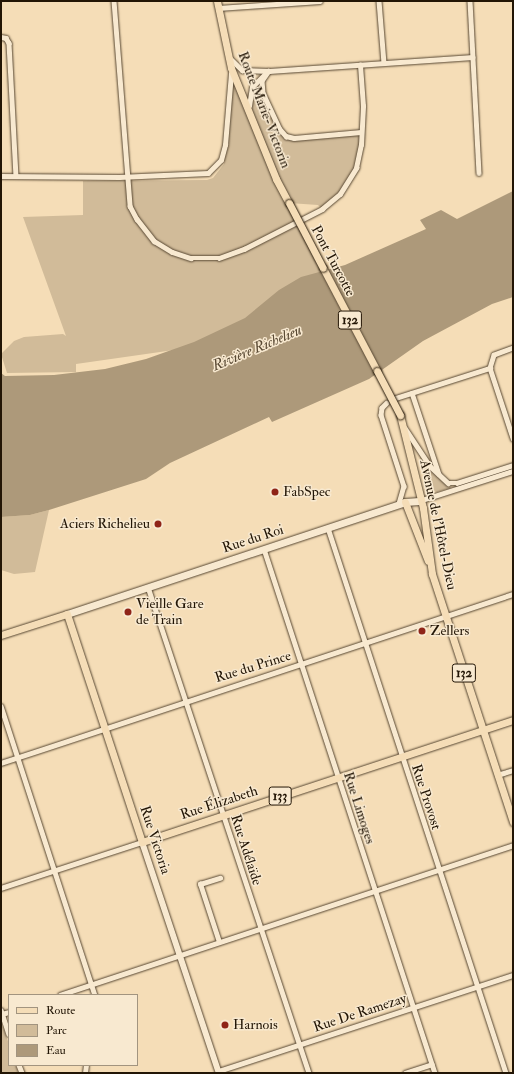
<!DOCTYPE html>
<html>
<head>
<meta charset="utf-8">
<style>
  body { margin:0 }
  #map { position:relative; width:514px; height:1074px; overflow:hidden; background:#f5ddb7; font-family:"IM FELL Double Pica",serif }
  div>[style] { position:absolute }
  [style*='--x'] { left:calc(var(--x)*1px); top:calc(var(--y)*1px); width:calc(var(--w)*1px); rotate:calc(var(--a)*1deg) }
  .green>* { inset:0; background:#d1bb99 }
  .water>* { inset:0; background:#ad997a }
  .roads { filter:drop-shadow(0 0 1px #574732) drop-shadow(0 0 1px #574732) }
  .minor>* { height:4.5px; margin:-2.25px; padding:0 2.25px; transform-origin:2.25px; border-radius:2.25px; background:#f8e9d0 }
  .tertiary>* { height:6px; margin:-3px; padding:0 3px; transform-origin:3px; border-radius:3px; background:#f8e9d0 }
  .secondary>* { height:7px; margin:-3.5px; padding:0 3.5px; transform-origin:3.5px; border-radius:3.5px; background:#f8e9d0 }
  .primary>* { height:7px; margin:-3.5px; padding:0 3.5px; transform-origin:3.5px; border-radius:3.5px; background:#f5ddb7 }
  .bridges { filter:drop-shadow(0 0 1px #221505) drop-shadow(0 0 1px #221505) }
  .primary-bridge>* { height:7px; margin:-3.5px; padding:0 3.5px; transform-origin:3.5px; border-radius:3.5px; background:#f5ddb7 }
  .dots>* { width:11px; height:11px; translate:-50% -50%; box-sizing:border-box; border:2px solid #f8e9d0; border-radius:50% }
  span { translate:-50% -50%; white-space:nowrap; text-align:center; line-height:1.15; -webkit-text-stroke:3px #f8e9d0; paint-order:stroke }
  .shield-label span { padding:1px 3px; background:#f8e9d0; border:1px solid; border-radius:3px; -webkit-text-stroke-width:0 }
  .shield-label { font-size:13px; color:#221505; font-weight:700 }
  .street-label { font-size:14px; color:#221505 }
  .poi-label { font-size:14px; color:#221505 }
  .left { translate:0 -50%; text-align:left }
  .right { translate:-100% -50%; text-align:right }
  .water-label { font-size:15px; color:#5a4a34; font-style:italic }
  .frame { position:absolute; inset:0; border:2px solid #221505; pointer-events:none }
  .legend { position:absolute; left:8px; top:994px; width:130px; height:72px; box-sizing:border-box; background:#f8e9d0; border:1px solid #a2947f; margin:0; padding:5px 7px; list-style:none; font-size:12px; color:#221505 }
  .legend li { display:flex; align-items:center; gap:8px; height:20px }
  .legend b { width:20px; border:1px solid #a2947f }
</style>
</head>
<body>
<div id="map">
  <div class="green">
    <i style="clip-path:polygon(231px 79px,249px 112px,252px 93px,261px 85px,279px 128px,290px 138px,361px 132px,359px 159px,347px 185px,322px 209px,318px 205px,289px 203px,323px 278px,195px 347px,76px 364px,76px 372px,7px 373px,1px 354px,14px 341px,24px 337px,63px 334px,66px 336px,23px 217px,83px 215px,83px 181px,207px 180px,213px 178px,224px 164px)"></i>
    <i style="clip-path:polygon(417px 444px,445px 482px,451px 488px,437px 492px,427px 489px)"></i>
    <i style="clip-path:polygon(49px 510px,35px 572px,14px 574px,1px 570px,1px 517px,30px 515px)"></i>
    <i style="clip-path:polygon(1px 1022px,9px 1044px,9px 1065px,16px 1065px,18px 1073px,1px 1073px)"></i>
  </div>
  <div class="water">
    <i style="clip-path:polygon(513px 191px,513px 297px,492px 304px,423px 341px,369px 379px,272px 422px,269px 417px,170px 463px,146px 479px,49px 510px,30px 515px,1px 517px,1px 373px,5px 376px,54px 375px,105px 369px,146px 359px,194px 342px,245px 318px,279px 290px,301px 277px,345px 265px,426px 229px,420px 220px,441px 210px,457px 219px)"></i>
  </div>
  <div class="roads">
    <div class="minor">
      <i style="--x:114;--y:1;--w:206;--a:85.5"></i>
      <i style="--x:130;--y:206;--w:15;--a:62"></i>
      <i style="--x:137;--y:219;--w:28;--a:52"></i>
      <i style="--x:154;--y:241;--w:21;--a:31"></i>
      <i style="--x:172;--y:252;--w:20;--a:18"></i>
      <i style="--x:191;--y:258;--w:28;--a:0"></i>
      <i style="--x:219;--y:258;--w:27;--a:-20"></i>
      <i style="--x:244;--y:249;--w:88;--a:-27.1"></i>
      <i style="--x:322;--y:209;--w:23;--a:-40"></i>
      <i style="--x:340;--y:194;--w:31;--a:-58"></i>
      <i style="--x:356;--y:168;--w:24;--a:-78"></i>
      <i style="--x:361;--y:145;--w:39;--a:-87"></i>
      <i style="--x:363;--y:106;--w:41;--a:-94.2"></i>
      <i style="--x:379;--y:1;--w:62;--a:85.4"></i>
      <i style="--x:470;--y:1;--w:172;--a:87"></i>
      <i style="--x:218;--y:8;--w:102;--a:-3.9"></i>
      <i style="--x:1;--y:37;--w:5;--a:11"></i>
      <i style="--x:6;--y:38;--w:6;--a:59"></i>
      <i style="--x:9;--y:43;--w:133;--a:87"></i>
      <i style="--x:231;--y:59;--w:16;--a:45"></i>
      <i style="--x:242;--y:70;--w:27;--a:2"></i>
      <i style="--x:269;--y:71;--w:204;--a:-3.9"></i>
      <i style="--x:269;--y:71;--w:12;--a:125"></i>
      <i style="--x:262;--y:81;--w:12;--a:85"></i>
      <i style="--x:263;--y:93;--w:38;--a:65"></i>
      <i style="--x:279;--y:128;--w:11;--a:49"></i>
      <i style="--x:286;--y:136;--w:8;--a:14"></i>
      <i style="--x:294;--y:138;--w:67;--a:-5.1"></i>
      <i style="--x:249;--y:106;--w:19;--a:-81"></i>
      <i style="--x:252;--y:87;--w:18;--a:-45"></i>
      <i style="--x:1;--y:176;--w:118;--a:0.5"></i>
      <i style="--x:119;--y:177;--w:89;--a:-2.6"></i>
      <i style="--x:208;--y:173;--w:18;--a:-45"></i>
      <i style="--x:221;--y:160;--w:16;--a:-75"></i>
      <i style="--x:225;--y:145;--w:72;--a:-85.2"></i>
      <i style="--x:513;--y:348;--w:20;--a:160"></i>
      <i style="--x:494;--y:355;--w:14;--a:107"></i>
      <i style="--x:490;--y:368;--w:74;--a:71.8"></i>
      <i style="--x:412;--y:393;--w:85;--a:71.6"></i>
      <i style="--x:396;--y:398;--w:99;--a:-17.7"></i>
      <i style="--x:387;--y:403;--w:7;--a:135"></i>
      <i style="--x:382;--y:408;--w:7;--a:98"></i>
      <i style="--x:381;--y:415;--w:75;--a:72.1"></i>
      <i style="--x:404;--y:486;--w:19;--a:106"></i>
      <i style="--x:405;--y:428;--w:45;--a:56.7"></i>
      <i style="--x:430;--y:466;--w:25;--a:43"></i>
      <i style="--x:448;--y:483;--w:9;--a:0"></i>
      <i style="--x:457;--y:483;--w:59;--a:-17.8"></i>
      <i style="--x:419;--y:501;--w:99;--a:-17.7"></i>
      <i style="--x:328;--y:528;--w:573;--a:71.91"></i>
      <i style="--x:264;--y:549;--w:551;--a:71.93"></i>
      <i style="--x:148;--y:587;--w:512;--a:71.67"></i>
      <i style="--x:1;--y:706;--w:304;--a:72"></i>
      <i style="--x:1;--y:763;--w:539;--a:-18.27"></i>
      <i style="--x:497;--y:775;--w:17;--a:-17"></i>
      <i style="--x:1;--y:888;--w:148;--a:-18.1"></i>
      <i style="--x:219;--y:942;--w:61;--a:-108.1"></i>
      <i style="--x:200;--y:884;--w:21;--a:-17"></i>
      <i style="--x:60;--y:995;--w:477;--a:-18.3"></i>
      <i style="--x:1;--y:1010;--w:25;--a:72"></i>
      <i style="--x:2;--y:1014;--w:7;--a:-16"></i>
      <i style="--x:19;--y:1065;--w:9;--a:69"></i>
      <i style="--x:219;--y:1071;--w:309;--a:-18.1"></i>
      <i style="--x:85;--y:1073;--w:8;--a:-83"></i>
      <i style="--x:405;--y:1073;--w:28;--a:-18"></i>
    </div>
    <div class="tertiary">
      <i style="--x:142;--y:842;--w:243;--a:71.6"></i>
    </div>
    <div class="secondary">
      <i style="--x:67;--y:614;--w:356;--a:-18.3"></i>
      <i style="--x:405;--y:502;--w:14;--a:-4"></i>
    </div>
    <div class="primary">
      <i style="--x:217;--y:1;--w:68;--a:78.2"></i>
      <i style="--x:231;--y:68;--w:120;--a:67.9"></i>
      <i style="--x:276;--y:179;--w:27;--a:62"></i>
      <i style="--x:323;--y:268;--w:116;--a:62.3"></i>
      <i style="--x:400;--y:415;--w:96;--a:76.1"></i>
      <i style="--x:423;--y:508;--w:67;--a:82.2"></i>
      <i style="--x:432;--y:574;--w:261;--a:71.9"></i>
      <i style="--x:405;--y:502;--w:63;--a:68.7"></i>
      <i style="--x:1;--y:635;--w:69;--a:-17.7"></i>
      <i style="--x:67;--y:614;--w:240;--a:71.8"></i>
      <i style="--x:142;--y:842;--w:391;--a:-18.2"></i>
    </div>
  </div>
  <div class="bridges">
    <div class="primary-bridge">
      <i style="--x:289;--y:203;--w:73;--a:62.4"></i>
      <i style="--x:377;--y:371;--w:50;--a:62.4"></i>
    </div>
  </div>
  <div class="dots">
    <i style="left:275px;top:492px;background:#8f2418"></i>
    <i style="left:158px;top:524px;background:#8f2418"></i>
    <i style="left:128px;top:612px;background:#8f2418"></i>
    <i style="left:422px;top:631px;background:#8f2418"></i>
    <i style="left:225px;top:1025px;background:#8f2418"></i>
  </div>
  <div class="shield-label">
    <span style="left:350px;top:320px">132</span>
    <span style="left:464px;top:673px">132</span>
    <span style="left:280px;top:796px">133</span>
  </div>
  <div class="street-label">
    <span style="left:264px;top:110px;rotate:69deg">Route Marie-Victorin</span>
    <span style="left:333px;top:261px;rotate:62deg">Pont Turcotte</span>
    <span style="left:438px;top:525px;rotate:78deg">Avenue de l'Hôtel-Dieu</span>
    <span style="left:253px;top:539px;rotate:-18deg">Rue du Roi</span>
    <span style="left:253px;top:667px;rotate:-17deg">Rue du Prince</span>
    <span style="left:426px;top:797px;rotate:72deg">Rue Provost</span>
    <span style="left:219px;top:803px;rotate:-18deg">Rue Élizabeth</span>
    <span style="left:359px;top:808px;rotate:72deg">Rue Limoges</span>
    <span style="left:155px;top:840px;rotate:72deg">Rue Victoria</span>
    <span style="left:246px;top:850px;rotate:72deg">Rue Adélaïde</span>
    <span style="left:360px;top:1013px;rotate:-18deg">Rue De Ramezay</span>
  </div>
  <div class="poi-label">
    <span class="left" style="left:283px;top:492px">FabSpec</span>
    <span class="right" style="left:150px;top:524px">Aciers Richelieu</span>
    <span class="left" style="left:136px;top:612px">Vieille Gare<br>de Train</span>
    <span class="left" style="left:430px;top:631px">Zellers</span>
    <span class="left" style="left:233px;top:1025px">Harnois</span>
  </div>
  <div class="water-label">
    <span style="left:257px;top:348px;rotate:-23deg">Rivière Richelieu</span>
  </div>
  <div class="frame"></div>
  <ul class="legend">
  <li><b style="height:5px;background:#f5ddb7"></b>Route</li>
  <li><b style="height:11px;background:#d1bb99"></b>Parc</li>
  <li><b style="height:11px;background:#ad997a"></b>Eau</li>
  </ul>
</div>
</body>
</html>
